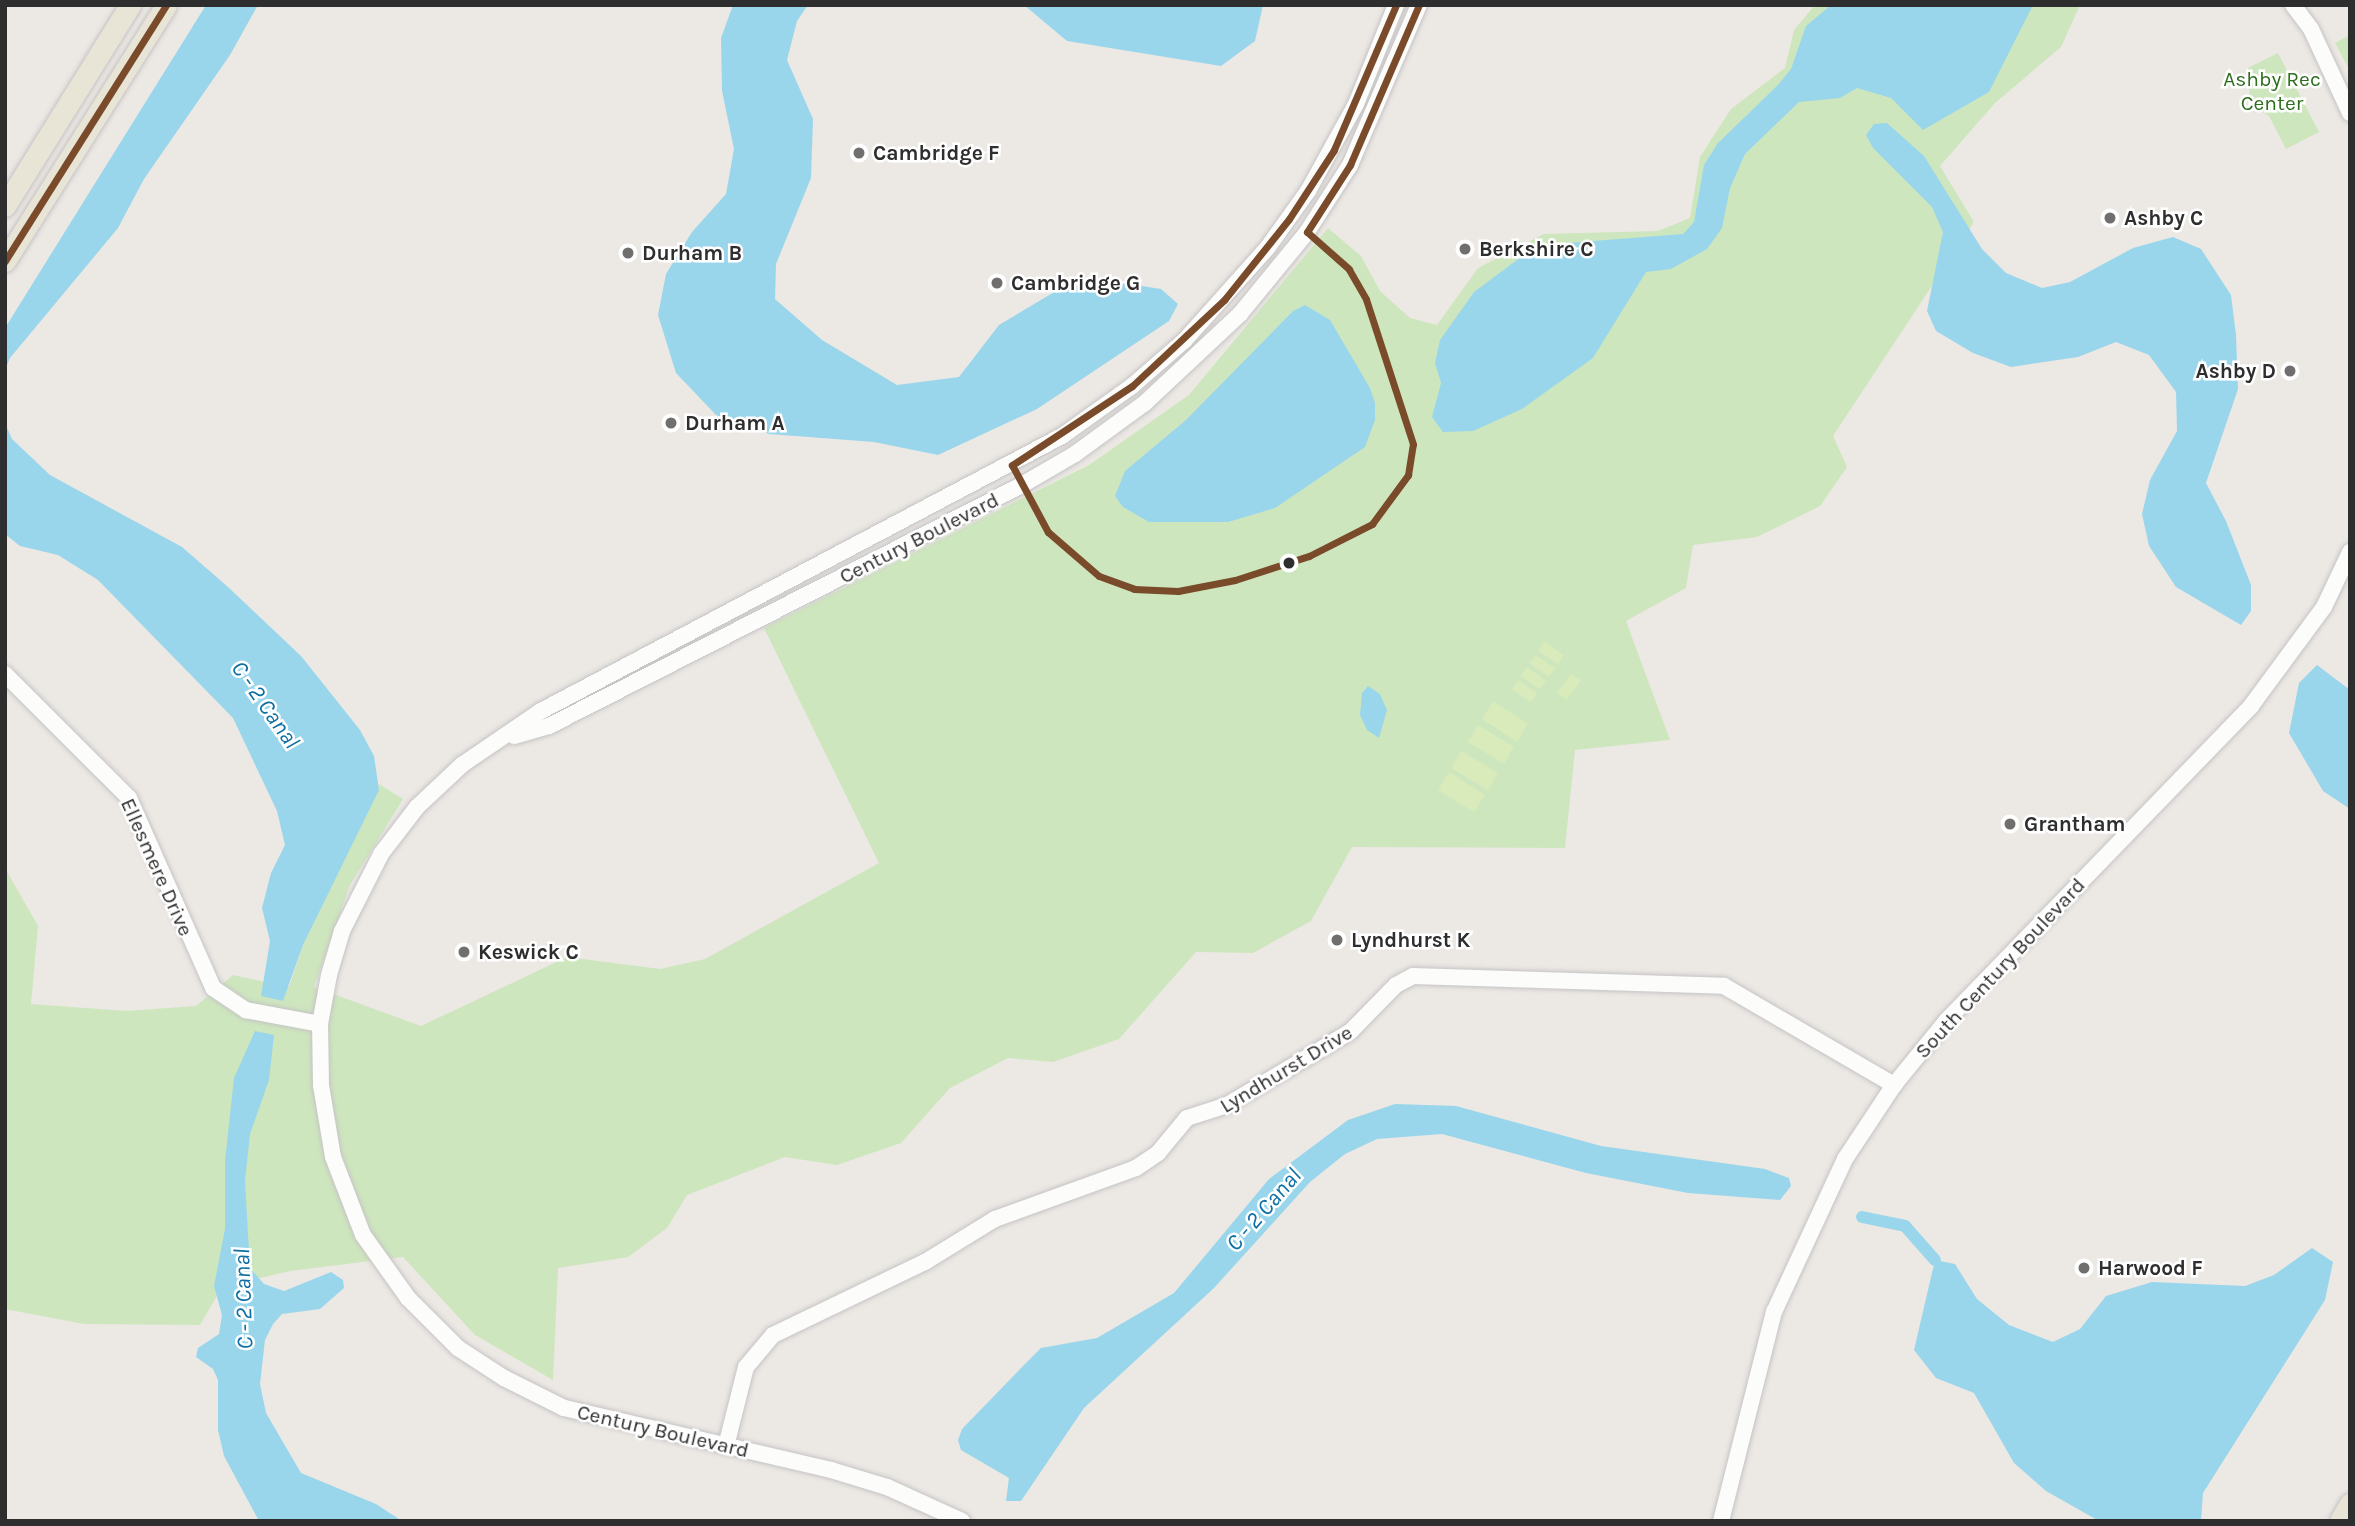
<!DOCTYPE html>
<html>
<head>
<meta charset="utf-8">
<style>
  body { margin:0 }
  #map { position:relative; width:2355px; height:1526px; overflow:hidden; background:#ece8e4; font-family:Karla,sans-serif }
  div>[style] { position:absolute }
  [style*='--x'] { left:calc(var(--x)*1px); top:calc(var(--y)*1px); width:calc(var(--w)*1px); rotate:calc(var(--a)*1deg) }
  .green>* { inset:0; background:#cee6be }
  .pitch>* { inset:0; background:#d9eabb }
  .water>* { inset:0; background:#99d6ec }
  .canal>* { height:12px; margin:-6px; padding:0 6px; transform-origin:6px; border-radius:6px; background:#99d6ec }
  .roads { filter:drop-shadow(0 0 2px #c5c4c5) drop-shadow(0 0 2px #c5c4c5) }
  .minor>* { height:16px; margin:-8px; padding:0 8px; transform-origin:8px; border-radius:8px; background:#fcfcfb }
  .major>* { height:21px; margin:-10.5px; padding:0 10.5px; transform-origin:10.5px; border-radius:10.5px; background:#e8e4d6 }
  .bus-1>* { height:7px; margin:-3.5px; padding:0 3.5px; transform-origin:3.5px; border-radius:3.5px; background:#7a4b2a }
  .dots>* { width:19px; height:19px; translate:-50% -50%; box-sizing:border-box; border:4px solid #fff; border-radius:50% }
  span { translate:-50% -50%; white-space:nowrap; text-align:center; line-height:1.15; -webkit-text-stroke:5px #fff; paint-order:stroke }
  .park-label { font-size:21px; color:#2c6e1b }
  .poi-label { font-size:21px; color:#2e2e2e; font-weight:700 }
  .left { translate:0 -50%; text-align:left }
  .right { translate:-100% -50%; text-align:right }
  .street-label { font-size:21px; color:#2e2e2e }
  .water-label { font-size:23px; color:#0d6fa3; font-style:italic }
  .frame { position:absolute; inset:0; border:7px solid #2e2e2e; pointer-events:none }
</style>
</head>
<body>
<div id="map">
  <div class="green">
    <i style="clip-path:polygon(1815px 5px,2080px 5px,2061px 47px,1995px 103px,1940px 166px,1974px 222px,1833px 436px,1847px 467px,1820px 506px,1757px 537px,1693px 545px,1686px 588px,1626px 621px,1670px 740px,1575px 750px,1565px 848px,1352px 847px,1311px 921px,1253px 953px,1196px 952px,1119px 1039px,1053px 1062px,1008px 1058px,950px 1088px,901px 1143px,837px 1165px,785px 1157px,687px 1195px,667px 1228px,628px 1257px,558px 1268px,553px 1380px,475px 1335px,403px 1257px,290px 1271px,222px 1287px,200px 1325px,84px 1324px,5px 1309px,5px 868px,38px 926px,31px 1004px,126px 1011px,196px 1006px,233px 975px,289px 987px,303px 945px,379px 784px,403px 799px,350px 885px,314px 987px,421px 1026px,567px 957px,660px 969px,705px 959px,879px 863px,764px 628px,1089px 465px,1189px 395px,1328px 228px,1361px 256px,1380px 291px,1410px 318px,1437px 325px,1478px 268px,1544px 234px,1658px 231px,1690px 218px,1700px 157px,1731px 109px,1785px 68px,1794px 30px)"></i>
    <i style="clip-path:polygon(2350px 35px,2350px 71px,2335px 43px)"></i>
    <i style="clip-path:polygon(2278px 53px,2319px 132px,2286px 149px,2269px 116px,2250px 105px,2248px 68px)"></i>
  </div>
  <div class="pitch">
    <i style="clip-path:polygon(1544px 642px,1564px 655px,1558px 664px,1538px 651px)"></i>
    <i style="clip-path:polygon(1535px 655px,1555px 668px,1549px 677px,1529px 663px)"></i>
    <i style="clip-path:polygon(1527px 667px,1546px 681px,1540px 689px,1520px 676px)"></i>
    <i style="clip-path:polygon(1571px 674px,1581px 680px,1567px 700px,1557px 693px)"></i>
    <i style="clip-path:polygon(1518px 680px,1537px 693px,1531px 702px,1512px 689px)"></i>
    <i style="clip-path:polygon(1493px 701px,1528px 724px,1517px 742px,1482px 719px)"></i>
    <i style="clip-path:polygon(1478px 725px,1514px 747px,1504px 764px,1468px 742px)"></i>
    <i style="clip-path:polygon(1461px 751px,1498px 773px,1488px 790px,1451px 768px)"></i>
    <i style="clip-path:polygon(1449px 772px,1485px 795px,1474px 812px,1438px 790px)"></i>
  </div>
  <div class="water">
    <i style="clip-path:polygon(206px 5px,258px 5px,230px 55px,144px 179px,118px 228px,10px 358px,5px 370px,5px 328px)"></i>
    <i style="clip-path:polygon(733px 5px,808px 5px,797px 21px,787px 60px,813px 119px,811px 178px,776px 264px,775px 299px,822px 340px,897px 385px,959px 377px,999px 325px,1056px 291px,1104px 280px,1161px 289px,1178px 304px,1169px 321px,1037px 409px,938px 455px,874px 442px,769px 434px,716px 415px,676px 373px,658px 315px,666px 274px,692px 232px,726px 194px,734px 149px,722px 91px,721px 38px)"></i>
    <i style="clip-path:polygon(1024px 5px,1263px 5px,1255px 41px,1221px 66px,1067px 41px)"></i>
    <i style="clip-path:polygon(1831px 5px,2033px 5px,1989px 92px,1923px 130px,1891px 98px,1857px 88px,1840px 98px,1799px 102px,1745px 154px,1730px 188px,1722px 228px,1707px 249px,1671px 269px,1646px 272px,1593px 358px,1522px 409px,1473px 431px,1443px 432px,1432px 417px,1441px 383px,1435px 363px,1440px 340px,1474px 292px,1525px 254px,1555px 244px,1683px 234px,1694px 222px,1704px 165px,1718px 143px,1778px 85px,1791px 69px,1806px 26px)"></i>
    <i style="clip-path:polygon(1887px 123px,1924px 156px,1982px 249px,2006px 273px,2042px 288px,2070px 282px,2133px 248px,2173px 237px,2201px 249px,2231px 295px,2236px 335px,2238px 389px,2206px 483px,2226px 521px,2251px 585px,2251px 611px,2241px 625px,2176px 587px,2149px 546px,2142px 514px,2150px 480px,2177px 431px,2176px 392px,2149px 355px,2116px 342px,2078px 357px,2011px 367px,1973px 353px,1936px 331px,1927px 311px,1943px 232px,1932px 207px,1873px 148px,1866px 135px,1874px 124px)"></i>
    <i style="clip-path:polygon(1305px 305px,1330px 320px,1370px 388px,1375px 403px,1375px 420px,1365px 447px,1275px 508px,1228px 522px,1149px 522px,1123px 507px,1115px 496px,1125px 471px,1186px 420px,1293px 311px)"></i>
    <i style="clip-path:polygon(5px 423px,12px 439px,50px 475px,182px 547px,228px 587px,301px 656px,360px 730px,374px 756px,379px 790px,303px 945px,283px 1001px,261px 996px,270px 941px,262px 908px,271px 873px,285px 845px,277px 811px,233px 718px,98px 580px,58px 555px,20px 546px,5px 534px)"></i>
    <i style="clip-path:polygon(2317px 665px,2350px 690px,2350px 809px,2323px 791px,2289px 733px,2299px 683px)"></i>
    <i style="clip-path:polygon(1368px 686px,1380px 694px,1387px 710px,1379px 738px,1367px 730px,1360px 715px,1362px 693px)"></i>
    <i style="clip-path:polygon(255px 1031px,274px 1035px,269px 1080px,250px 1134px,245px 1181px,250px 1268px,264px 1284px,284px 1291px,331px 1272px,343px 1280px,344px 1288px,320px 1309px,282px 1314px,273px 1324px,265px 1340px,260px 1384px,266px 1413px,301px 1473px,376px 1504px,402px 1521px,259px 1521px,224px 1456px,218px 1430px,218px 1380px,213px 1369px,196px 1357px,198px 1348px,219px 1334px,222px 1315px,214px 1286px,225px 1229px,225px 1161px,234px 1078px)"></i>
    <i style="clip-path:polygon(1395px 1104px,1456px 1106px,1601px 1146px,1765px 1169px,1789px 1178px,1791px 1186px,1780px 1200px,1688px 1193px,1586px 1173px,1442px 1134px,1377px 1139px,1345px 1154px,1310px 1182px,1214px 1288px,1084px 1408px,1021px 1501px,1006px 1501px,1009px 1478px,961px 1450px,958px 1440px,962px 1429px,1024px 1365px,1041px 1348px,1097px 1338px,1174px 1293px,1269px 1179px,1348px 1120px)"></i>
    <i style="clip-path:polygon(2312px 1248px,2333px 1262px,2325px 1300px,2203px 1493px,2201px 1521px,2099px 1521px,2046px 1491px,2014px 1463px,1974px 1393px,1936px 1378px,1914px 1350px,1935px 1260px,1955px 1264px,1977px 1299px,2009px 1325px,2053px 1342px,2080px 1329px,2106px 1296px,2152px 1282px,2245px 1286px,2274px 1275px)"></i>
  </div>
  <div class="canal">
    <i style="--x:1862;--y:1217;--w:44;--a:11.8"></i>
    <i style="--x:1905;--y:1226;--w:45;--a:48.6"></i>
  </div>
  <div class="roads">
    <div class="minor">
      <i style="--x:2293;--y:5;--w:30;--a:53"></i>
      <i style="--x:2311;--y:29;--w:93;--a:65.1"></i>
      <i style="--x:5;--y:674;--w:175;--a:45"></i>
      <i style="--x:129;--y:798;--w:208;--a:66.1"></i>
      <i style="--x:213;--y:988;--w:40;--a:34"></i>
      <i style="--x:246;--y:1010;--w:75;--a:10.7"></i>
      <i style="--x:514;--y:736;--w:36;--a:-16"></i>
      <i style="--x:549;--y:726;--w:529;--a:-27"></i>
      <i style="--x:1020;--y:486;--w:64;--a:-30.2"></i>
      <i style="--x:1075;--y:454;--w:87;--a:-36.1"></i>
      <i style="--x:1145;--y:403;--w:130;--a:-43.1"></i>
      <i style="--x:1240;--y:314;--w:106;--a:-50.7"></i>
      <i style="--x:1307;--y:232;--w:80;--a:-57.3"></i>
      <i style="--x:1350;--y:165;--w:174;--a:-66.7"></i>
      <i style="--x:726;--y:1446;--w:81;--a:-75.8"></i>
      <i style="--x:746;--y:1367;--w:42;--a:-49.8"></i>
      <i style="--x:773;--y:1335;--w:169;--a:-25.7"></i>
      <i style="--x:925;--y:1262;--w:82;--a:-31.6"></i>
      <i style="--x:995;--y:1219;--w:150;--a:-19.9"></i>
      <i style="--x:1136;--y:1168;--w:27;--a:-34"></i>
      <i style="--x:1158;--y:1153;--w:45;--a:-50.4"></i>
      <i style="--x:1187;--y:1118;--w:42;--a:-18"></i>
      <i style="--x:1227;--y:1105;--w:144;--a:-30.8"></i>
      <i style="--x:1351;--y:1031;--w:64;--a:-45.6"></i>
      <i style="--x:1396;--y:985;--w:19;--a:-28"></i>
      <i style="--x:1413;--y:976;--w:311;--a:1.8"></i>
      <i style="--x:1724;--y:986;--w:197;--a:30.2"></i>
      <i style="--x:962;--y:1521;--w:82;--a:-155.6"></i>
      <i style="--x:887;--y:1487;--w:59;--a:-163.1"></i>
      <i style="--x:831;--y:1470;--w:274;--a:-166.9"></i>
      <i style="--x:564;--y:1408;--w:67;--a:-153.4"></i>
      <i style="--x:504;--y:1378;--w:55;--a:-146.9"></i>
      <i style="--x:458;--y:1348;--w:71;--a:-135"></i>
      <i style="--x:408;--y:1298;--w:77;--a:-125.5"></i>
      <i style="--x:363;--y:1235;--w:84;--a:-111"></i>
      <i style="--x:333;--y:1157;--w:73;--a:-99.5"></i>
      <i style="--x:321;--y:1085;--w:61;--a:-90.9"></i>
      <i style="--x:320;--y:1024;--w:50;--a:-79.6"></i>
      <i style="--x:329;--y:975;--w:46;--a:-73.5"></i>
      <i style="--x:342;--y:931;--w:86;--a:-63.1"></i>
      <i style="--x:381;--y:854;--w:59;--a:-52.5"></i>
      <i style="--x:417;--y:807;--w:63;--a:-43.1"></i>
      <i style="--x:463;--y:764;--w:94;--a:-34.2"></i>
      <i style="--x:541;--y:711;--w:589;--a:-27.83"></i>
      <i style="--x:1062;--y:436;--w:86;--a:-35.5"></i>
      <i style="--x:1132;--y:386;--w:69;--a:-40.9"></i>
      <i style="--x:1184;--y:341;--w:126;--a:-48.2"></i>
      <i style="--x:1268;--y:247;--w:69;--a:-54.5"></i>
      <i style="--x:1308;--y:191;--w:99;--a:-61.1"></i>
      <i style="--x:1356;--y:104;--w:107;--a:-68"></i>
      <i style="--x:1721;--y:1521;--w:216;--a:-75.8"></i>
      <i style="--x:1774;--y:1312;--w:169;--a:-65.1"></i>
      <i style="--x:1845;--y:1159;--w:89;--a:-56.5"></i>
      <i style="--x:1894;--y:1085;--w:84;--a:-50.8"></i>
      <i style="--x:1947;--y:1020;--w:437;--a:-45.9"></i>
      <i style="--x:2251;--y:706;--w:123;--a:-53.6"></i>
      <i style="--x:2324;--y:607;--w:61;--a:-64.7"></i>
    </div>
    <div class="major">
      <i style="--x:5;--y:206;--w:237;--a:-58.1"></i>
      <i style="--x:5;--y:261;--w:302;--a:-57.8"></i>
      <i style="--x:2340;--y:1521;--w:20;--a:-60"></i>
    </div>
  </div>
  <div class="bus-1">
    <i style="--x:1396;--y:5;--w:158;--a:113.2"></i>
    <i style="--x:1334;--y:150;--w:82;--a:123.1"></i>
    <i style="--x:1289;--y:219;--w:104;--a:128.7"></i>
    <i style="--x:1224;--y:300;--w:126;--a:136.9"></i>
    <i style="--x:1132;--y:386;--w:144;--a:146.6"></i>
    <i style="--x:1012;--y:465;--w:76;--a:61.8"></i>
    <i style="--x:1048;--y:532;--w:67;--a:40.8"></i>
    <i style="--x:1099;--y:576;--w:37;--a:20"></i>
    <i style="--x:1134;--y:589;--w:44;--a:2.6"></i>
    <i style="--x:1178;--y:591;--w:58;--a:-10.9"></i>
    <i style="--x:1235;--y:580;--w:78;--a:-18"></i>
    <i style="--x:1309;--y:556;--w:71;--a:-26.9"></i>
    <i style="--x:1372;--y:524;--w:61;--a:-53.7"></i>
    <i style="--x:1408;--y:475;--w:31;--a:-81"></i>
    <i style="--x:1413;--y:444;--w:152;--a:-108"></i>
    <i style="--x:1366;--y:299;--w:34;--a:-120"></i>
    <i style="--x:1349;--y:269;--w:56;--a:-138.6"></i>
    <i style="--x:1307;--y:232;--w:80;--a:-57.3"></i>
    <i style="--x:1350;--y:165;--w:174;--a:-66.7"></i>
    <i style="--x:5;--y:261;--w:302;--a:-57.8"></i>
  </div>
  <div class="dots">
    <i style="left:859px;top:153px;background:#706f6e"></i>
    <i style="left:2110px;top:218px;background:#706f6e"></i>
    <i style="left:1465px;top:249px;background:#706f6e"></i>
    <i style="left:628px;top:253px;background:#706f6e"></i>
    <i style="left:997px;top:283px;background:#706f6e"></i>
    <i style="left:2290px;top:371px;background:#706f6e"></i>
    <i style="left:671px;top:423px;background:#706f6e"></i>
    <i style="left:1289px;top:563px;background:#2e2e2e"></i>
    <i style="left:2010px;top:824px;background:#706f6e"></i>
    <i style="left:1337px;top:940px;background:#706f6e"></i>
    <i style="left:464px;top:952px;background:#706f6e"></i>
    <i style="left:2084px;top:1268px;background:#706f6e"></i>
  </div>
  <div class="park-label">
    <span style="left:2272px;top:91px">Ashby Rec<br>Center</span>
  </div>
  <div class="poi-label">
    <span class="left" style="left:873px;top:153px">Cambridge F</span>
    <span class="left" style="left:2124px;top:218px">Ashby C</span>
    <span class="left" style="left:1479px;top:249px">Berkshire C</span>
    <span class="left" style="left:642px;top:253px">Durham B</span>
    <span class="left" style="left:1011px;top:283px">Cambridge G</span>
    <span class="right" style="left:2276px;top:371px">Ashby D</span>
    <span class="left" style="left:685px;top:423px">Durham A</span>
    <span class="left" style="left:2024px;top:824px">Grantham</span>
    <span class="left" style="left:1351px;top:940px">Lyndhurst K</span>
    <span class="left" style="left:478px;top:952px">Keswick C</span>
    <span class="left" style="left:2098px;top:1268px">Harwood F</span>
  </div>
  <div class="street-label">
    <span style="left:919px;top:538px;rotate:-27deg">Century Boulevard</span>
    <span style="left:157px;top:867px;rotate:66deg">Ellesmere Drive</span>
    <span style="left:2000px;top:968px;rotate:-47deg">South Century Boulevard</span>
    <span style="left:1286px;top:1069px;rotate:-31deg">Lyndhurst Drive</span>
    <span style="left:663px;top:1431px;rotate:13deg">Century Boulevard</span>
  </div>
  <div class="water-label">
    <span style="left:265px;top:705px;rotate:55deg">C - 2 Canal</span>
    <span style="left:1264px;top:1210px;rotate:-49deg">C - 2 Canal</span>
    <span style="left:244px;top:1299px;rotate:-92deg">C - 2 Canal</span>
  </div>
  <div class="frame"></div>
</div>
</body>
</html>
